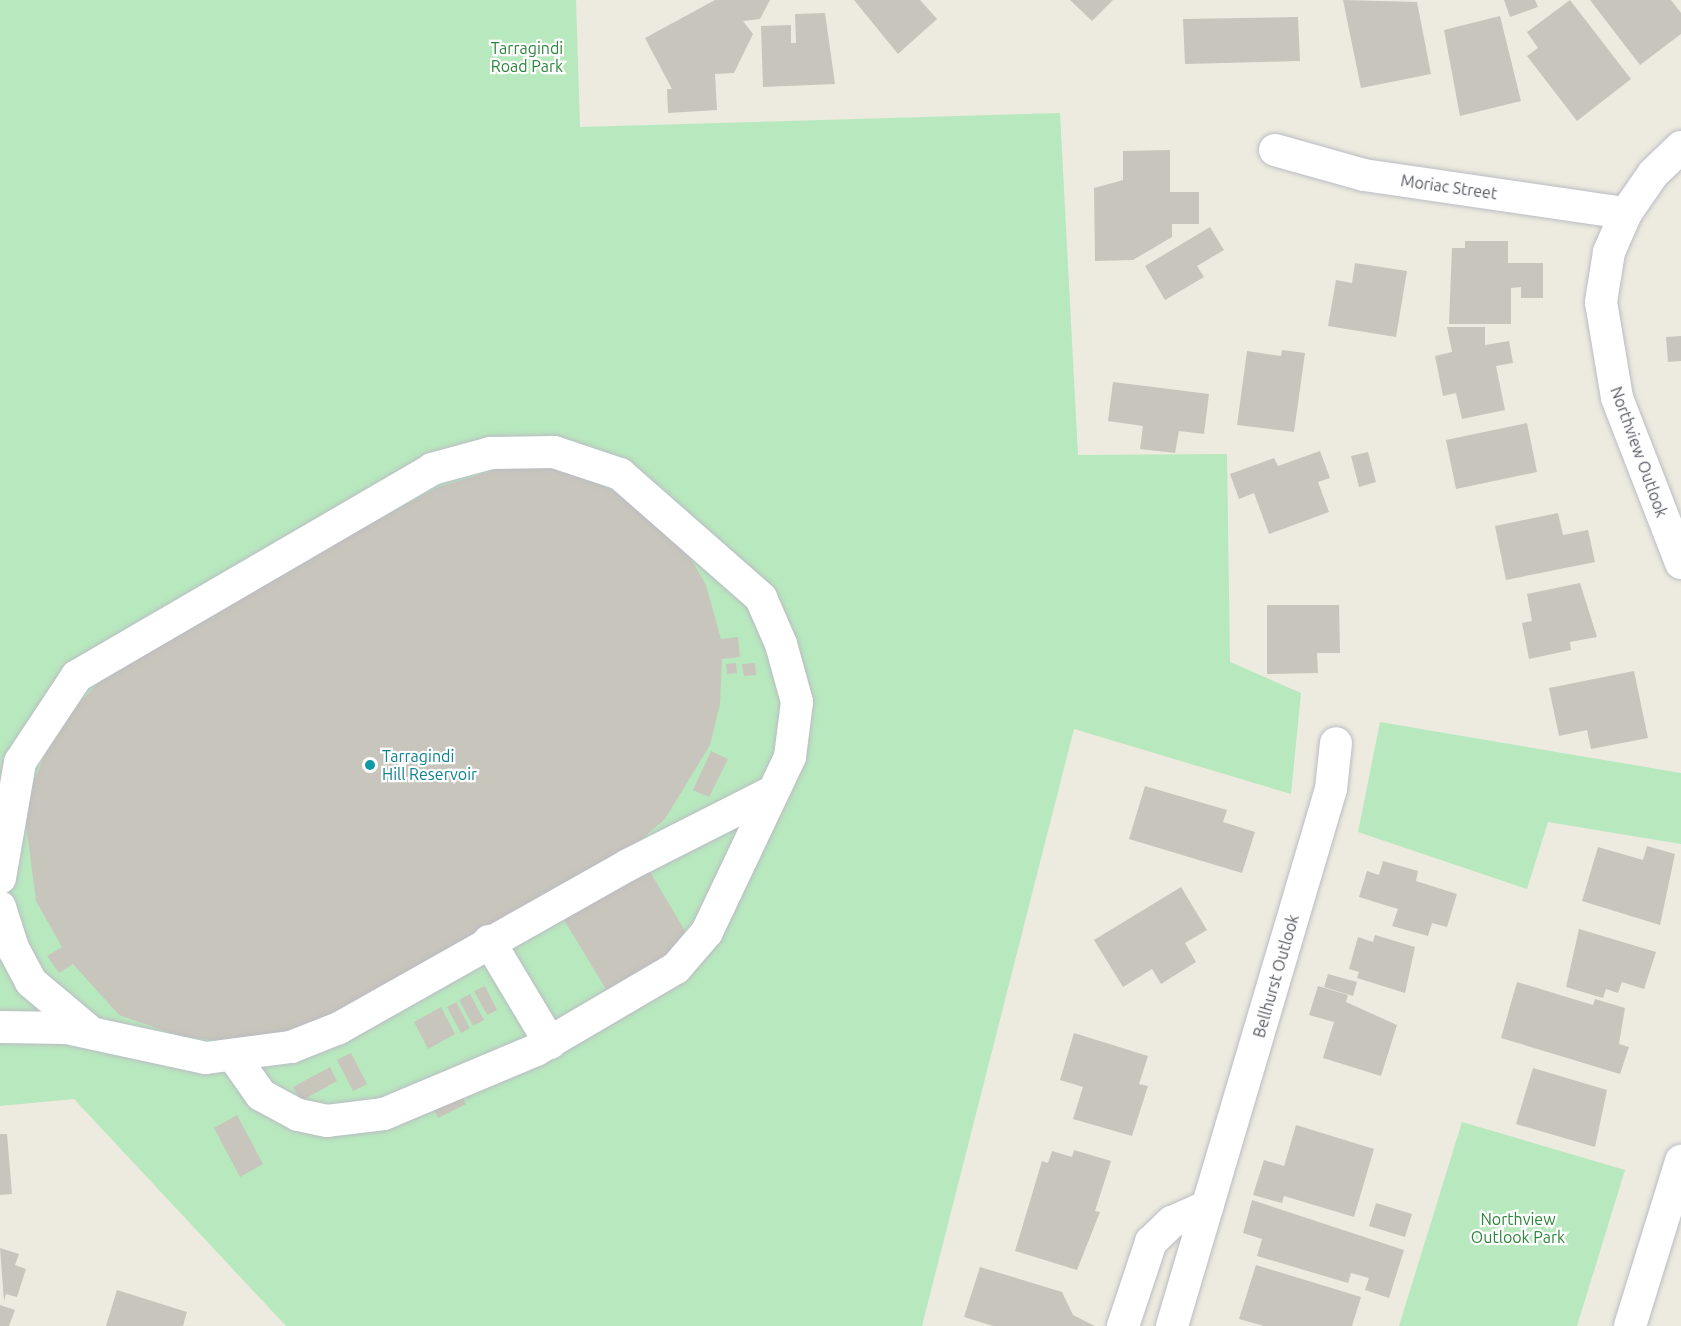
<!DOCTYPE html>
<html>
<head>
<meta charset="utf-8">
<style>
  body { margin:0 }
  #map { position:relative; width:1681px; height:1326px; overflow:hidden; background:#edebdf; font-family:Ubuntu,sans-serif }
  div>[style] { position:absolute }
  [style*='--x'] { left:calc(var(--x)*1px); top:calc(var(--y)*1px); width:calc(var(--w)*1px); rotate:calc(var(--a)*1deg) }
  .green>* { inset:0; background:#b8e8be }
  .building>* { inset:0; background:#c8c5bc }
  .roads { filter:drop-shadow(0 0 2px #babcc3) drop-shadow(0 0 2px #babcc3) }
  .minor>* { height:32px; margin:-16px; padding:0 16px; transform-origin:16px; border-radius:16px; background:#fff }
  .dots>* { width:16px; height:16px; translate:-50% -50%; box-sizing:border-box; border:3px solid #fff; border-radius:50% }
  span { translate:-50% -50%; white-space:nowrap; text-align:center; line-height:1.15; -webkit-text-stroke:4.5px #fff; paint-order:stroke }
  .park-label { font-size:16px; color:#2d853b }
  .street-label { font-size:16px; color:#585b62 }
  .culture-label { font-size:16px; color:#0d838f }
  .left { translate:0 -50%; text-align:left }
</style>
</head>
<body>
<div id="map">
  <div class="green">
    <i style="clip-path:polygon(0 0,576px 0,580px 127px,1060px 113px,1078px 455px,1227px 454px,1230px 662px,1301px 693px,1291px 794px,1074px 729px,922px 1326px,286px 1326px,74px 1099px,0 1106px)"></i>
    <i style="clip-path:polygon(1380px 722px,1681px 773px,1681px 844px,1548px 822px,1527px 889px,1358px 832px)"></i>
    <i style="clip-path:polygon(1462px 1122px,1625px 1170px,1577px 1326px,1399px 1326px)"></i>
  </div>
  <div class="building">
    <i style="clip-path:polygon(715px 0,770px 0,760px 19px,743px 21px,753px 34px,734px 73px,715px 74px,717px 110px,668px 113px,667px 89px,672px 89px,645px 38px)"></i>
    <i style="clip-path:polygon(854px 0,920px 0,937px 19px,898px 54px)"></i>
    <i style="clip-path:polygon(1070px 0,1113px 0,1092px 21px)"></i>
    <i style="clip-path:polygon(1343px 0,1417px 2px,1431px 74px,1361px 88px)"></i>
    <i style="clip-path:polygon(1504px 0,1535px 0,1538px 7px,1510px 17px)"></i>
    <i style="clip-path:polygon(1570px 0,1631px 79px,1577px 121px,1527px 56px,1538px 48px,1527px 32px)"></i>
    <i style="clip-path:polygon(1590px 0,1671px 0,1681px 13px,1681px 34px,1640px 65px)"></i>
    <i style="clip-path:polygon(825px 13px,835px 84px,763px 87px,761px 26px,791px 25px,791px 43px,796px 43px,795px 14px)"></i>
    <i style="clip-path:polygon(1500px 16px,1521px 101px,1460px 116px,1444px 30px)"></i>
    <i style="clip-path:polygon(1298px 17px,1300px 61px,1185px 64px,1183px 19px)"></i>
    <i style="clip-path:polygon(1170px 150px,1170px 192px,1199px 192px,1199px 224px,1172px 224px,1172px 237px,1133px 260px,1095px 261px,1094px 188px,1123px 180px,1123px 151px)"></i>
    <i style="clip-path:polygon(1210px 227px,1224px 250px,1197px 266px,1204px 277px,1165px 300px,1145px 266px)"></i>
    <i style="clip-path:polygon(1465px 241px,1508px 241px,1508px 263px,1543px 263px,1543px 298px,1521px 298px,1521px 287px,1511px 288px,1511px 324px,1449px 324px,1452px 248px,1465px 248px)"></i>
    <i style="clip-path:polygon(1355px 263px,1407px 271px,1396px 337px,1328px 326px,1336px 280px,1352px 283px)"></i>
    <i style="clip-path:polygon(1447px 327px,1485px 327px,1485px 345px,1509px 341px,1513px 363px,1496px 366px,1505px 410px,1462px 419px,1456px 393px,1443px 396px,1435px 356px,1452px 352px)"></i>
    <i style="clip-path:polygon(1681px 336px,1681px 361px,1668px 362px,1666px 337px)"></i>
    <i style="clip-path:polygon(1282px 350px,1305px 353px,1294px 432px,1237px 425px,1247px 351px,1281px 356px)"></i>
    <i style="clip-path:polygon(1113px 382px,1209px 394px,1204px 434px,1179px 431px,1175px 453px,1140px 449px,1143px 426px,1108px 421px)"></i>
    <i style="clip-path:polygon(1527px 423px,1537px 472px,1456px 489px,1446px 440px)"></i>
    <i style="clip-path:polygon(1320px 451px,1330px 478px,1318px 482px,1329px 512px,1269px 534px,1254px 493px,1239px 499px,1230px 474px,1274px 458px,1278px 466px)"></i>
    <i style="clip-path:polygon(1368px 452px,1376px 482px,1359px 487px,1351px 456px)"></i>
    <i style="clip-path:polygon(557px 467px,619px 493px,676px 533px,706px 585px,721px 639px,738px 637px,740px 657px,722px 659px,720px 704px,710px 745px,665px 819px,622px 856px,343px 1017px,288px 1035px,235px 1043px,180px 1036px,119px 1015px,73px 964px,59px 973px,47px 956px,62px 947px,36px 901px,24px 808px,53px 733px,115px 664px,436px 488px,499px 469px)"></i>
    <i style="clip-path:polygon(1558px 513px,1563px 535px,1588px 530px,1595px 562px,1506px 580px,1495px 526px)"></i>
    <i style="clip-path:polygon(1580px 583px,1597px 637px,1570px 642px,1571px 650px,1529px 659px,1522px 623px,1532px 621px,1527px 594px)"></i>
    <i style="clip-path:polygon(1267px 605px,1339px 605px,1340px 653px,1317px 653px,1318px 673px,1267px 674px)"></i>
    <i style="clip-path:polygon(736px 663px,737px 673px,727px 674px,726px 664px)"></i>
    <i style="clip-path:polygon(755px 663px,756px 675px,744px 676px,742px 664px)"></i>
    <i style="clip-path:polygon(1634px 671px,1648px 738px,1591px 749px,1587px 730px,1559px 736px,1549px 688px)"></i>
    <i style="clip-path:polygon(711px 751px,728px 759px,709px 797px,693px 790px)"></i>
    <i style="clip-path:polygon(1145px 786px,1227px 810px,1223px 822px,1255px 832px,1242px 873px,1129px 839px)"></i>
    <i style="clip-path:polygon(1647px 846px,1675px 854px,1660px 925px,1582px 901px,1598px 847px,1643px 860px)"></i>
    <i style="clip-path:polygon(643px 860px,691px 941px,612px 999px,558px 910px)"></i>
    <i style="clip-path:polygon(1383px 861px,1418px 871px,1416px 881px,1457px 894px,1447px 927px,1432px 923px,1428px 936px,1392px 926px,1398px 909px,1359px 897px,1367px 871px,1379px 875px)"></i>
    <i style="clip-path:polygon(1181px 887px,1207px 930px,1185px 943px,1196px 962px,1161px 984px,1152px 969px,1123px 987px,1094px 940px)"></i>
    <i style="clip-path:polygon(1579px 929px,1656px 952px,1644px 989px,1622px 982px,1618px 993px,1606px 989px,1603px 998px,1566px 987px)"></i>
    <i style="clip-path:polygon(1375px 935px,1415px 947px,1405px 993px,1357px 978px,1359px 972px,1349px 969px,1358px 937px,1373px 942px)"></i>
    <i style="clip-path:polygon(1328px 974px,1357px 982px,1353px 996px,1324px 987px)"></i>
    <i style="clip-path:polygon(1517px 982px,1593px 1005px,1595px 999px,1625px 1008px,1619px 1044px,1629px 1047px,1620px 1074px,1501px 1038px)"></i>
    <i style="clip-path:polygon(485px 986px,497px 1010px,487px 1015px,474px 991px)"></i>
    <i style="clip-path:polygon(1318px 986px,1348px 995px,1346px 1002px,1397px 1025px,1381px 1076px,1323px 1058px,1334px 1022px,1309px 1015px)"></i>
    <i style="clip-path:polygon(470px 994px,484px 1020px,473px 1026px,459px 1000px)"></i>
    <i style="clip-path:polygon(456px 1002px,470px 1028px,461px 1033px,447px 1007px)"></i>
    <i style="clip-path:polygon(441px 1007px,455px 1034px,428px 1049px,414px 1022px)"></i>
    <i style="clip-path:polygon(1074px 1033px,1148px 1056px,1139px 1084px,1148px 1086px,1132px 1136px,1073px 1119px,1083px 1087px,1060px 1080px)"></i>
    <i style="clip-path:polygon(351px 1053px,367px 1084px,353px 1091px,337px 1060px)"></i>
    <i style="clip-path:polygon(330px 1067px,337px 1081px,301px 1101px,293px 1087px)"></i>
    <i style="clip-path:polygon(1533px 1068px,1607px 1090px,1595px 1147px,1516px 1124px)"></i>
    <i style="clip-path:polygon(460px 1093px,466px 1104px,438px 1118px,433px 1108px)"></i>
    <i style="clip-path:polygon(237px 1115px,263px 1164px,240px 1177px,214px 1128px)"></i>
    <i style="clip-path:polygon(1296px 1125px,1374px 1149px,1354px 1217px,1284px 1196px,1282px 1203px,1253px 1195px,1264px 1160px,1284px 1166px)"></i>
    <i style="clip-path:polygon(0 1134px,7px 1134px,12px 1194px,0 1195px)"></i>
    <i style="clip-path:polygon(1074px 1150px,1111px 1161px,1095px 1211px,1100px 1212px,1077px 1270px,1015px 1251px,1042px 1161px,1048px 1163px,1052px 1151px,1072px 1157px)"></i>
    <i style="clip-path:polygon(1252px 1200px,1404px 1250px,1389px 1298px,1365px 1290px,1369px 1278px,1351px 1273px,1348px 1283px,1257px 1256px,1262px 1239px,1243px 1233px)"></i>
    <i style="clip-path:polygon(1376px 1203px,1412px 1214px,1405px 1237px,1369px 1226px)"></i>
    <i style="clip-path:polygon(0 1248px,19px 1254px,15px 1265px,26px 1269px,17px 1297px,6px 1294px,4px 1301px)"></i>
    <i style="clip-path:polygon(1256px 1265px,1361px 1297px,1352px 1326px,1264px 1326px,1239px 1319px)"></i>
    <i style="clip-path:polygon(980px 1267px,1062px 1292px,1073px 1315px,1095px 1326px,993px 1326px,964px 1317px)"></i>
    <i style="clip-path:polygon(117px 1290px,187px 1312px,183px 1326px,106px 1326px)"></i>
    <i style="clip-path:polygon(0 1305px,15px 1310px,9px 1326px,0 1326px)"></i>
  </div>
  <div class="roads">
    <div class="minor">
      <i style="--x:1681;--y:147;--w:39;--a:136"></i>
      <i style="--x:1653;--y:174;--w:47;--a:124.7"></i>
      <i style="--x:1626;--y:213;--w:43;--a:113.6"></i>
      <i style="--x:1609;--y:252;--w:51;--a:99.1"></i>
      <i style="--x:1601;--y:302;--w:97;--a:80.5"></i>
      <i style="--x:1617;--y:398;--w:177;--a:68.8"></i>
      <i style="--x:1275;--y:150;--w:92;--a:15.7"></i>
      <i style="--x:1364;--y:175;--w:265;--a:8.3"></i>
      <i style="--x:0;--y:878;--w:118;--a:-80.2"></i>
      <i style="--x:20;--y:762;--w:103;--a:-56.5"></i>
      <i style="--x:77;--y:676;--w:411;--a:-30.2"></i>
      <i style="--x:432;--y:469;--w:61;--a:-15.2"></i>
      <i style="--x:491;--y:453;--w:63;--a:-0.9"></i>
      <i style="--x:554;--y:452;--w:70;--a:18.4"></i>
      <i style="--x:620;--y:474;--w:188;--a:41.3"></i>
      <i style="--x:761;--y:598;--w:50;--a:66.5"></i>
      <i style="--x:781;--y:644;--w:60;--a:74.6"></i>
      <i style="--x:797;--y:702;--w:55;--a:97.3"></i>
      <i style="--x:790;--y:757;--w:194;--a:115.4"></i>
      <i style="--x:707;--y:932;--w:48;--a:130.7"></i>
      <i style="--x:676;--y:968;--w:162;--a:149.6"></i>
      <i style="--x:536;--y:1050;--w:165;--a:157.2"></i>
      <i style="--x:384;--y:1114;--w:57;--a:173"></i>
      <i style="--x:327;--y:1121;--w:30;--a:-168"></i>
      <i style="--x:298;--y:1115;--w:42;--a:-151.6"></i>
      <i style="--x:261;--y:1095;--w:45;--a:-125.1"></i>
      <i style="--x:0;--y:907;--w:43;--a:72.4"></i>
      <i style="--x:13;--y:948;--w:38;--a:62"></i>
      <i style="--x:31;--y:982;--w:75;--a:40.1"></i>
      <i style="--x:489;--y:941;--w:119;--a:59.1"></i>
      <i style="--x:0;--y:1027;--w:67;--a:0.9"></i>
      <i style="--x:67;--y:1028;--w:142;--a:12.2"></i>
      <i style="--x:206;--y:1058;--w:86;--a:-7.4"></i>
      <i style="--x:291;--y:1047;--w:52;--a:-21.6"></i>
      <i style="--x:339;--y:1028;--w:332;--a:-29.4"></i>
      <i style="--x:628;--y:865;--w:161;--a:-26.9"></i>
      <i style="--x:1123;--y:1326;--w:89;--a:-71.6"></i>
      <i style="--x:1151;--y:1242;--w:29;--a:-44"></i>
      <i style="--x:1172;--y:1222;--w:39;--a:-24"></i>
      <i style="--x:1172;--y:1326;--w:560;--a:-73.51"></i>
      <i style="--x:1331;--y:789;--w:46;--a:-83.8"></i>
      <i style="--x:1630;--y:1326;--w:173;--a:-72.8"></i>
    </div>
  </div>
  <div class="dots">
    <i style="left:370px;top:765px;background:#0f9aa8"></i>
  </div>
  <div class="park-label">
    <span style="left:527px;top:57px">Tarragindi<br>Road Park</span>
    <span style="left:1518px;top:1228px">Northview<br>Outlook Park</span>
  </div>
  <div class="street-label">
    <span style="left:1449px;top:187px;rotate:8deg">Moriac Street</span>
    <span style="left:1639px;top:452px;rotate:70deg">Northview Outlook</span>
    <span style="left:1276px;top:976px;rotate:-74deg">Bellhurst Outlook</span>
  </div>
  <div class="culture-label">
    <span class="left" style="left:382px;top:765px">Tarragindi<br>Hill Reservoir</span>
  </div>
</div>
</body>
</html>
